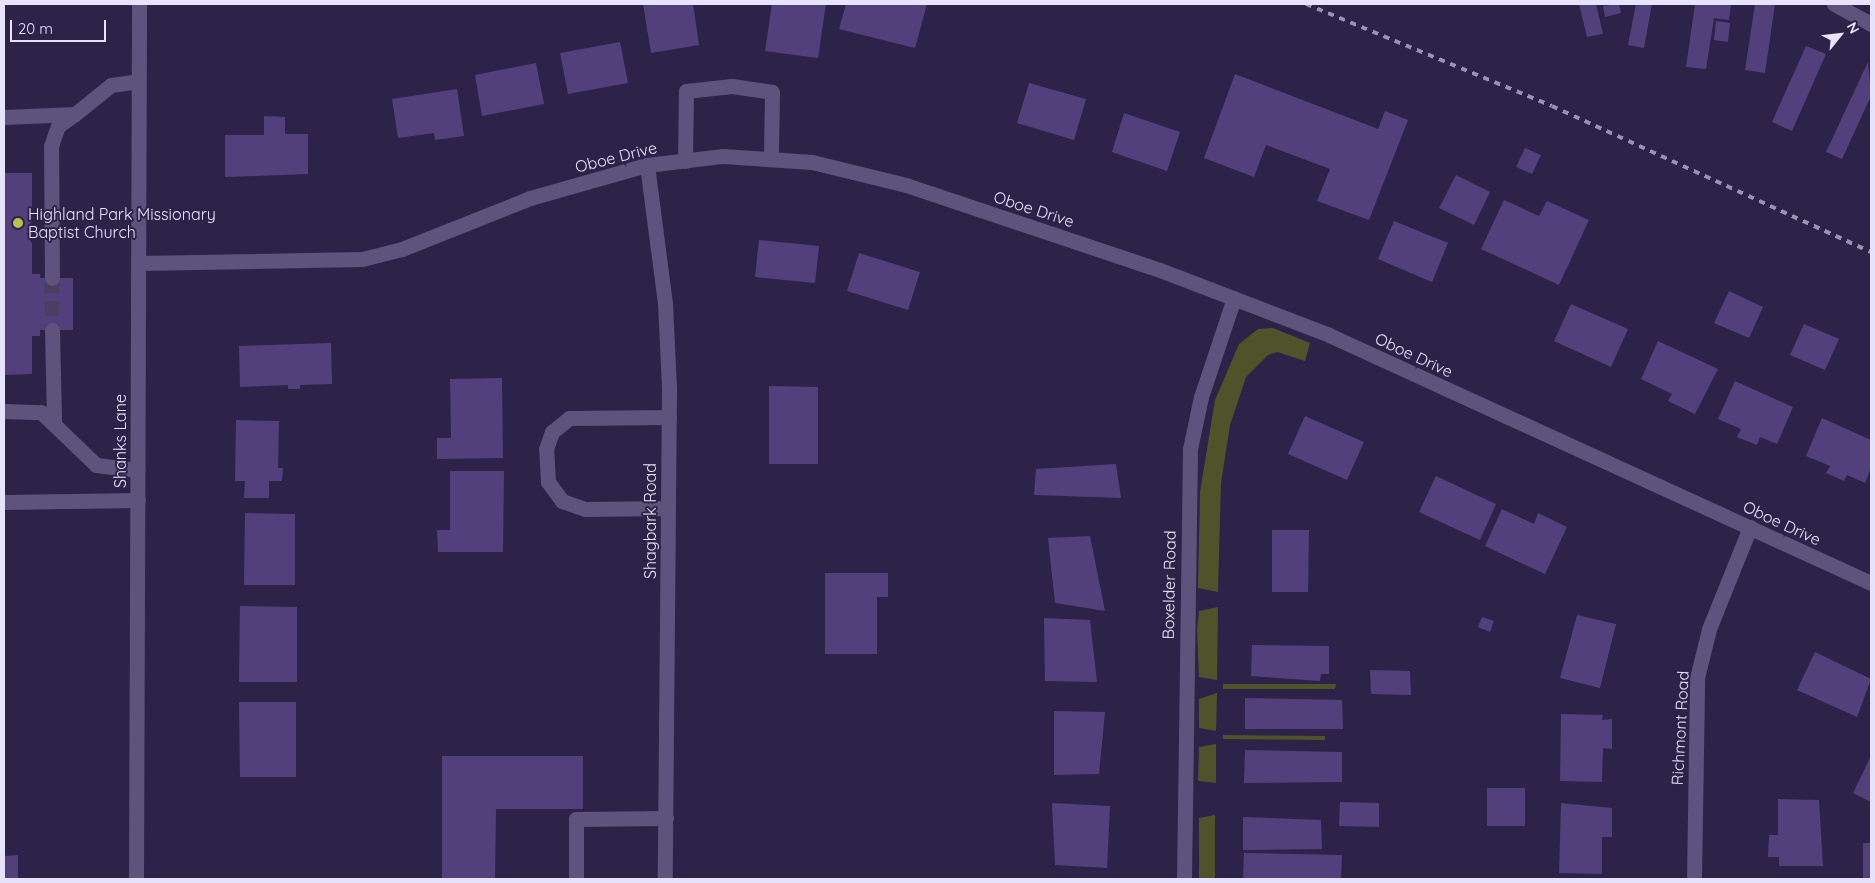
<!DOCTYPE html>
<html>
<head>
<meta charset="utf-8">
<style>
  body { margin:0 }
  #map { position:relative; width:1875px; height:883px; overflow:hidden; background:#2d2248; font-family:Quicksand,sans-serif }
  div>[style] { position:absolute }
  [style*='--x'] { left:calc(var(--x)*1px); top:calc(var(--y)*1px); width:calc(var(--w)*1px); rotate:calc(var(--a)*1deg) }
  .green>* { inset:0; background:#4e5329 }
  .building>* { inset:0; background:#52407d }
  .minor-tunnel>* { height:15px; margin-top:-7.5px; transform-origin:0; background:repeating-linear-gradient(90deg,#493f63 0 15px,transparent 0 23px) }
  .minor>* { height:15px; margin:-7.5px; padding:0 7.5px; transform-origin:7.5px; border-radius:7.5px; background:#5d537d }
  .rail>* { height:4px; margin-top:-2px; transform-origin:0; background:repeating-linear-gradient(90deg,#9a92b1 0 6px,transparent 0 12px) }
  .dots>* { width:14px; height:14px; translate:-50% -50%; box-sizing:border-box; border:2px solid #2d2248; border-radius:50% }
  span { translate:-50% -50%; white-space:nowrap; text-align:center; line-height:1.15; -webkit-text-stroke:4px #2d2248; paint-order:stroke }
  .street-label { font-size:16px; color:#e8e3fc }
  .poi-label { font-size:16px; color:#e8e3fc }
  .left { translate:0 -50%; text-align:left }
  .frame { position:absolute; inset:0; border:5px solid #e8e3fc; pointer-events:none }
  .north { position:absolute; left:1815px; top:10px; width:50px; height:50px; -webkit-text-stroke:4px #2d2248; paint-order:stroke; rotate:61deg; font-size:14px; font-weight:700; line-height:20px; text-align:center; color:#e8e3fc }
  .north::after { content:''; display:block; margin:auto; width:18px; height:22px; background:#e8e3fc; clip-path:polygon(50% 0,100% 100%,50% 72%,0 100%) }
  .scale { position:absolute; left:10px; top:20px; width:96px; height:22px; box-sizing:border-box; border:2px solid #e8e3fc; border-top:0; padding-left:6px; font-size:15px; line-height:18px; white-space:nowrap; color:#e8e3fc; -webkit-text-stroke:4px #2d2248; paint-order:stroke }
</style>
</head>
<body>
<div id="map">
  <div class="green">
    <i style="clip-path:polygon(1273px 328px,1310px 343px,1305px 361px,1277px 352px,1268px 355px,1246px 377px,1230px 425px,1221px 483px,1218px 592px,1198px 588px,1200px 492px,1215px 400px,1239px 344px,1258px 329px)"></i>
    <i style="clip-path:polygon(1218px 607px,1217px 680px,1199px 677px,1197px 630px,1199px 611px)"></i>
    <i style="clip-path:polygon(1223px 684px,1336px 684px,1335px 689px,1223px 689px)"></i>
    <i style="clip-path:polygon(1217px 693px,1216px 731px,1199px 728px,1199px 699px)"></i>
    <i style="clip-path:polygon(1223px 735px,1325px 736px,1325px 740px,1223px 739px)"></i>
    <i style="clip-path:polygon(1216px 744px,1216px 783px,1198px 781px,1199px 747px)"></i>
    <i style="clip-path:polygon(1215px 815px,1215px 879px,1199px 879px,1199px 818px)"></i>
  </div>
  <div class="building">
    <i style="clip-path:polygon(643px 4px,693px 4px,699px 45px,651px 53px)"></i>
    <i style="clip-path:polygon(772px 4px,826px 4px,818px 58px,765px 51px)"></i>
    <i style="clip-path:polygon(846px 4px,927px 4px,915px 48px,839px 29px)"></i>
    <i style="clip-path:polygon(1579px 4px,1596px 4px,1603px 34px,1587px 37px)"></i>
    <i style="clip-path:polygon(1619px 4px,1621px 13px,1605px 17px,1603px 6px)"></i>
    <i style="clip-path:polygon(1636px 4px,1652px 4px,1644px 48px,1628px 45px)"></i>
    <i style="clip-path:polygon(1695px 4px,1731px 4px,1729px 20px,1714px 18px,1706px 69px,1686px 67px)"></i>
    <i style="clip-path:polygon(1755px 4px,1775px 4px,1765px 73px,1745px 70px)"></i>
    <i style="clip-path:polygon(1716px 21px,1730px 23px,1728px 42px,1714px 40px)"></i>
    <i style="clip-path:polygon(620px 42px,628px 83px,568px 94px,560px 53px)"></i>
    <i style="clip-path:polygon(1806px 46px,1826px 54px,1792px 131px,1772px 122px)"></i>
    <i style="clip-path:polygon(1868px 62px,1871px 96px,1842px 159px,1826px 152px)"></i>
    <i style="clip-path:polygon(536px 63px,544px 104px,482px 116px,475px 75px)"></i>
    <i style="clip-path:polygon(1235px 74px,1378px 129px,1385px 111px,1408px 120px,1369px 220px,1317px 201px,1330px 169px,1266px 145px,1254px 177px,1204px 158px)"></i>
    <i style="clip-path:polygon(1029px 83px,1086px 99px,1074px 140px,1017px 123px)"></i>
    <i style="clip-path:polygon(457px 89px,464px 136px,435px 140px,434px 133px,398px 138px,392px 99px)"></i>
    <i style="clip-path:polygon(1124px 113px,1180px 132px,1167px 171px,1112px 152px)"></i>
    <i style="clip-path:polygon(264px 116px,285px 117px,285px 134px,308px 134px,308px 174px,225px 177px,225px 135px,264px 135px)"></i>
    <i style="clip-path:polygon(1525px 148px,1541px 155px,1532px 174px,1516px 167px)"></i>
    <i style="clip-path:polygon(4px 173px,32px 173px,32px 274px,40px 274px,40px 278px,73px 278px,73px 330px,40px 330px,40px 336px,32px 336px,32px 374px,4px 375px)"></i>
    <i style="clip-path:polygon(1456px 175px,1490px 192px,1474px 225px,1439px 208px)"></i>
    <i style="clip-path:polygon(1504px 200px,1539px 216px,1547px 201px,1589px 220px,1559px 285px,1481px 249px)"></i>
    <i style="clip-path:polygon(1394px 221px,1448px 243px,1432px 282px,1378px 259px)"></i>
    <i style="clip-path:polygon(759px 240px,819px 246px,815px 283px,755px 277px)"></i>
    <i style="clip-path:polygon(859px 253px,920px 272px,908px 310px,847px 291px)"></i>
    <i style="clip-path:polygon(1729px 291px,1763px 307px,1749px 338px,1714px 323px)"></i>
    <i style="clip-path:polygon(1571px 304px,1628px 329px,1611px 367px,1554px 341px)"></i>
    <i style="clip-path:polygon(1804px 324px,1839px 339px,1825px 370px,1790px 355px)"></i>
    <i style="clip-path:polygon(1658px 341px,1718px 369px,1695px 414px,1668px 401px,1672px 394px,1641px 379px)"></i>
    <i style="clip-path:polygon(331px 343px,332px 384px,300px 385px,300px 389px,288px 389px,288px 385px,240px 387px,239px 346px)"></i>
    <i style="clip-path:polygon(502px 378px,503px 458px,437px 459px,437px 438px,451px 438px,450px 379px)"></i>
    <i style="clip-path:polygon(1735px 381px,1793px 407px,1777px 444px,1760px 437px,1757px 445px,1737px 437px,1741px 429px,1718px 419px)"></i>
    <i style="clip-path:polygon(769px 386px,818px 387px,818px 464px,769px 464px)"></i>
    <i style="clip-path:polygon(1305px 416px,1364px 442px,1347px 480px,1288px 454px)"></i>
    <i style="clip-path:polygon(1822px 418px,1871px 440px,1871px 468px,1865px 483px,1847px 475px,1844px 481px,1826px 473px,1830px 466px,1806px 456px)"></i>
    <i style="clip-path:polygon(236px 420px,279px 421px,278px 468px,283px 468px,282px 481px,269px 481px,269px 498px,244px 498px,245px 481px,235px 481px)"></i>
    <i style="clip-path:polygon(1116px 464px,1121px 498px,1034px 495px,1036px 469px)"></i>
    <i style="clip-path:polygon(450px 471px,504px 471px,503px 552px,438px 552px,437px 530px,450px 530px)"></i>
    <i style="clip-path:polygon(1436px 476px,1496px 504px,1480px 540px,1419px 512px)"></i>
    <i style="clip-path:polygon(1502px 509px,1534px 524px,1538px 513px,1567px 527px,1545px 574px,1485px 546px)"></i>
    <i style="clip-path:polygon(245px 513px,295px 514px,295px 585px,244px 585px)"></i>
    <i style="clip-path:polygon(1272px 530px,1309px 530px,1308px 592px,1272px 592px)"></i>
    <i style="clip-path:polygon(1090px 536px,1105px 611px,1055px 603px,1048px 538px)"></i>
    <i style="clip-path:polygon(825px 573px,888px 573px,888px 597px,877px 597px,877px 654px,825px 654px)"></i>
    <i style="clip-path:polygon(240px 606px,297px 607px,297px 682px,239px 682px)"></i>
    <i style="clip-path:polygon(1577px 615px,1616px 624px,1600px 688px,1560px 678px)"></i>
    <i style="clip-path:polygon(1482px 617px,1494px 621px,1490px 632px,1478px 627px)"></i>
    <i style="clip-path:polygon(1044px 618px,1090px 620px,1097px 682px,1045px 681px)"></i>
    <i style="clip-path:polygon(1252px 645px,1329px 646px,1329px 674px,1321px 674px,1320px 681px,1251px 676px)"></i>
    <i style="clip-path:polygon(1815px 652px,1871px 679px,1857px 717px,1797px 690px)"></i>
    <i style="clip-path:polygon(1370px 670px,1410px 671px,1411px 695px,1371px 694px)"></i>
    <i style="clip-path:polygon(1245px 698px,1342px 700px,1343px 729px,1245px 729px)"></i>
    <i style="clip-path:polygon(239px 702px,296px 702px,296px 777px,240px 777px)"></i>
    <i style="clip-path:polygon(1054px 711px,1105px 712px,1099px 774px,1054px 775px)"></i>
    <i style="clip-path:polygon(1561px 714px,1603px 715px,1602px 720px,1612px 719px,1612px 749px,1603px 748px,1602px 782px,1560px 781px)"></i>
    <i style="clip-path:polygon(1245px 750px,1342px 752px,1342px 782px,1244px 783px)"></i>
    <i style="clip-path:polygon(442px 756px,583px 756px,583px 809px,496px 809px,495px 879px,442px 879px)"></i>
    <i style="clip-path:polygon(1871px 756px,1871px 802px,1853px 793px)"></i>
    <i style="clip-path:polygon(1487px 788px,1525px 788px,1525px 826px,1487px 826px)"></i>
    <i style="clip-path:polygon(1778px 799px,1819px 800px,1823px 866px,1779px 866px,1779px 857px,1768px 857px,1769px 835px,1778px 835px)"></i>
    <i style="clip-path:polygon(1340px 802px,1379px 803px,1379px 827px,1339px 826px)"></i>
    <i style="clip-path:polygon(1052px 803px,1110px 806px,1107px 868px,1055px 865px)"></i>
    <i style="clip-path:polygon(1561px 803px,1612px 808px,1612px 837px,1602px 837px,1602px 874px,1559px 873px)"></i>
    <i style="clip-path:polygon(1243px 817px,1321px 820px,1322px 849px,1243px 850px)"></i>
    <i style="clip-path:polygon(1863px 843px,1871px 843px,1871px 879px,1863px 878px)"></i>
    <i style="clip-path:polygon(1244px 853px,1342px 855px,1341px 879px,1243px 879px)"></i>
    <i style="clip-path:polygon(18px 855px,18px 879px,4px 879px,4px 856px)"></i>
  </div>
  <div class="minor-tunnel">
    <i style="--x:52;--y:278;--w:52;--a:90"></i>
  </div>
  <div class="minor">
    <i style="--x:1834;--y:4;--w:42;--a:28.4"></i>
    <i style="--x:4;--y:117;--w:71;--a:-2.4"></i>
    <i style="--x:75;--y:114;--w:46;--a:-38.9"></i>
    <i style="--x:111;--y:85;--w:27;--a:-8"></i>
    <i style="--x:685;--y:161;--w:70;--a:-89.2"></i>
    <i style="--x:686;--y:91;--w:46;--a:-6.2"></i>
    <i style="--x:732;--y:86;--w:40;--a:8.5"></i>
    <i style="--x:772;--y:92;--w:66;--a:90.9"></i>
    <i style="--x:647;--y:165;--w:139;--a:82.6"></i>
    <i style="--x:665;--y:303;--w:85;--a:87.3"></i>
    <i style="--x:669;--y:388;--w:491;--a:90.5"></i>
    <i style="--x:139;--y:263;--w:223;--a:-1"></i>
    <i style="--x:362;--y:259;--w:41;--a:-14"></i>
    <i style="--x:402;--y:249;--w:138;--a:-21.7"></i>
    <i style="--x:530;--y:198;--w:122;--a:-15.8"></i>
    <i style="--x:647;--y:165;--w:77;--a:-6.8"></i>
    <i style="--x:723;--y:156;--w:89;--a:3.9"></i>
    <i style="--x:812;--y:162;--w:97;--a:13.7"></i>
    <i style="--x:906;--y:185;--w:268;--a:18.5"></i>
    <i style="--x:1160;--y:270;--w:181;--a:21"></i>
    <i style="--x:1329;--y:335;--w:596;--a:24.59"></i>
    <i style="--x:52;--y:278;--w:132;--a:-90.4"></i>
    <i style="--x:51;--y:146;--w:21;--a:-71"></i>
    <i style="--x:58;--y:126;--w:21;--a:-35"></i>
    <i style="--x:52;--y:330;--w:91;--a:88.7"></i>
    <i style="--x:4;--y:411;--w:37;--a:2"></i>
    <i style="--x:41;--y:412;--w:76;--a:43.9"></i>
    <i style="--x:96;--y:465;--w:42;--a:6.8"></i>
    <i style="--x:4;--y:502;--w:134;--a:-0.9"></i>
    <i style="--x:668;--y:508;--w:83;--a:179.3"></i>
    <i style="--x:585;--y:509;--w:24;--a:-161"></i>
    <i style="--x:562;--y:501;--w:24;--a:-126"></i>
    <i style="--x:548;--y:482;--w:33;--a:-93"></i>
    <i style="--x:546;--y:449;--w:18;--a:-71"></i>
    <i style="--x:552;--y:432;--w:22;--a:-39"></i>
    <i style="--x:569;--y:418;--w:100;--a:-0.6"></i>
    <i style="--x:136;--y:879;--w:875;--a:-89.8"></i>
    <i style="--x:576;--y:879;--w:60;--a:-90"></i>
    <i style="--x:576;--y:819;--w:90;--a:-0.6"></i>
    <i style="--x:1184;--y:879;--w:430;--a:-89.2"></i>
    <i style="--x:1190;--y:449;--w:53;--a:-78.1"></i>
    <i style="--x:1201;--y:397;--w:104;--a:-71.6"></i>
    <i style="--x:1694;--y:879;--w:201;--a:-89.1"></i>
    <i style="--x:1697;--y:678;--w:50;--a:-76.2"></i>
    <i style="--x:1709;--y:629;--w:110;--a:-68.1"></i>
  </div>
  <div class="rail">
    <i style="--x:1306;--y:4;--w:266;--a:22.5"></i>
    <i style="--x:1552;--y:106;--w:351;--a:24.6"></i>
  </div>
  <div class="dots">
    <i style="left:18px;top:223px;background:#b5c249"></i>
  </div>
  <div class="street-label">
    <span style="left:616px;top:157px;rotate:-14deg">Oboe Drive</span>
    <span style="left:1034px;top:209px;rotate:18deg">Oboe Drive</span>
    <span style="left:1414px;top:355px;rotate:25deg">Oboe Drive</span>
    <span style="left:120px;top:441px;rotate:-90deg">Shanks Lane</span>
    <span style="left:650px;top:521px;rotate:-90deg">Shagbark Road</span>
    <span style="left:1782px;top:523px;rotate:25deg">Oboe Drive</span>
    <span style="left:1169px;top:585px;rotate:-89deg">Boxelder Road</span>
    <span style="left:1680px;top:728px;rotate:-87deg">Richmont Road</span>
  </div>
  <div class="poi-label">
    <span class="left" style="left:28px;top:223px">Highland Park Missionary<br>Baptist Church</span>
  </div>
  <div class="frame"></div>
  <div class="north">N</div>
  <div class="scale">20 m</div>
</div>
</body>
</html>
